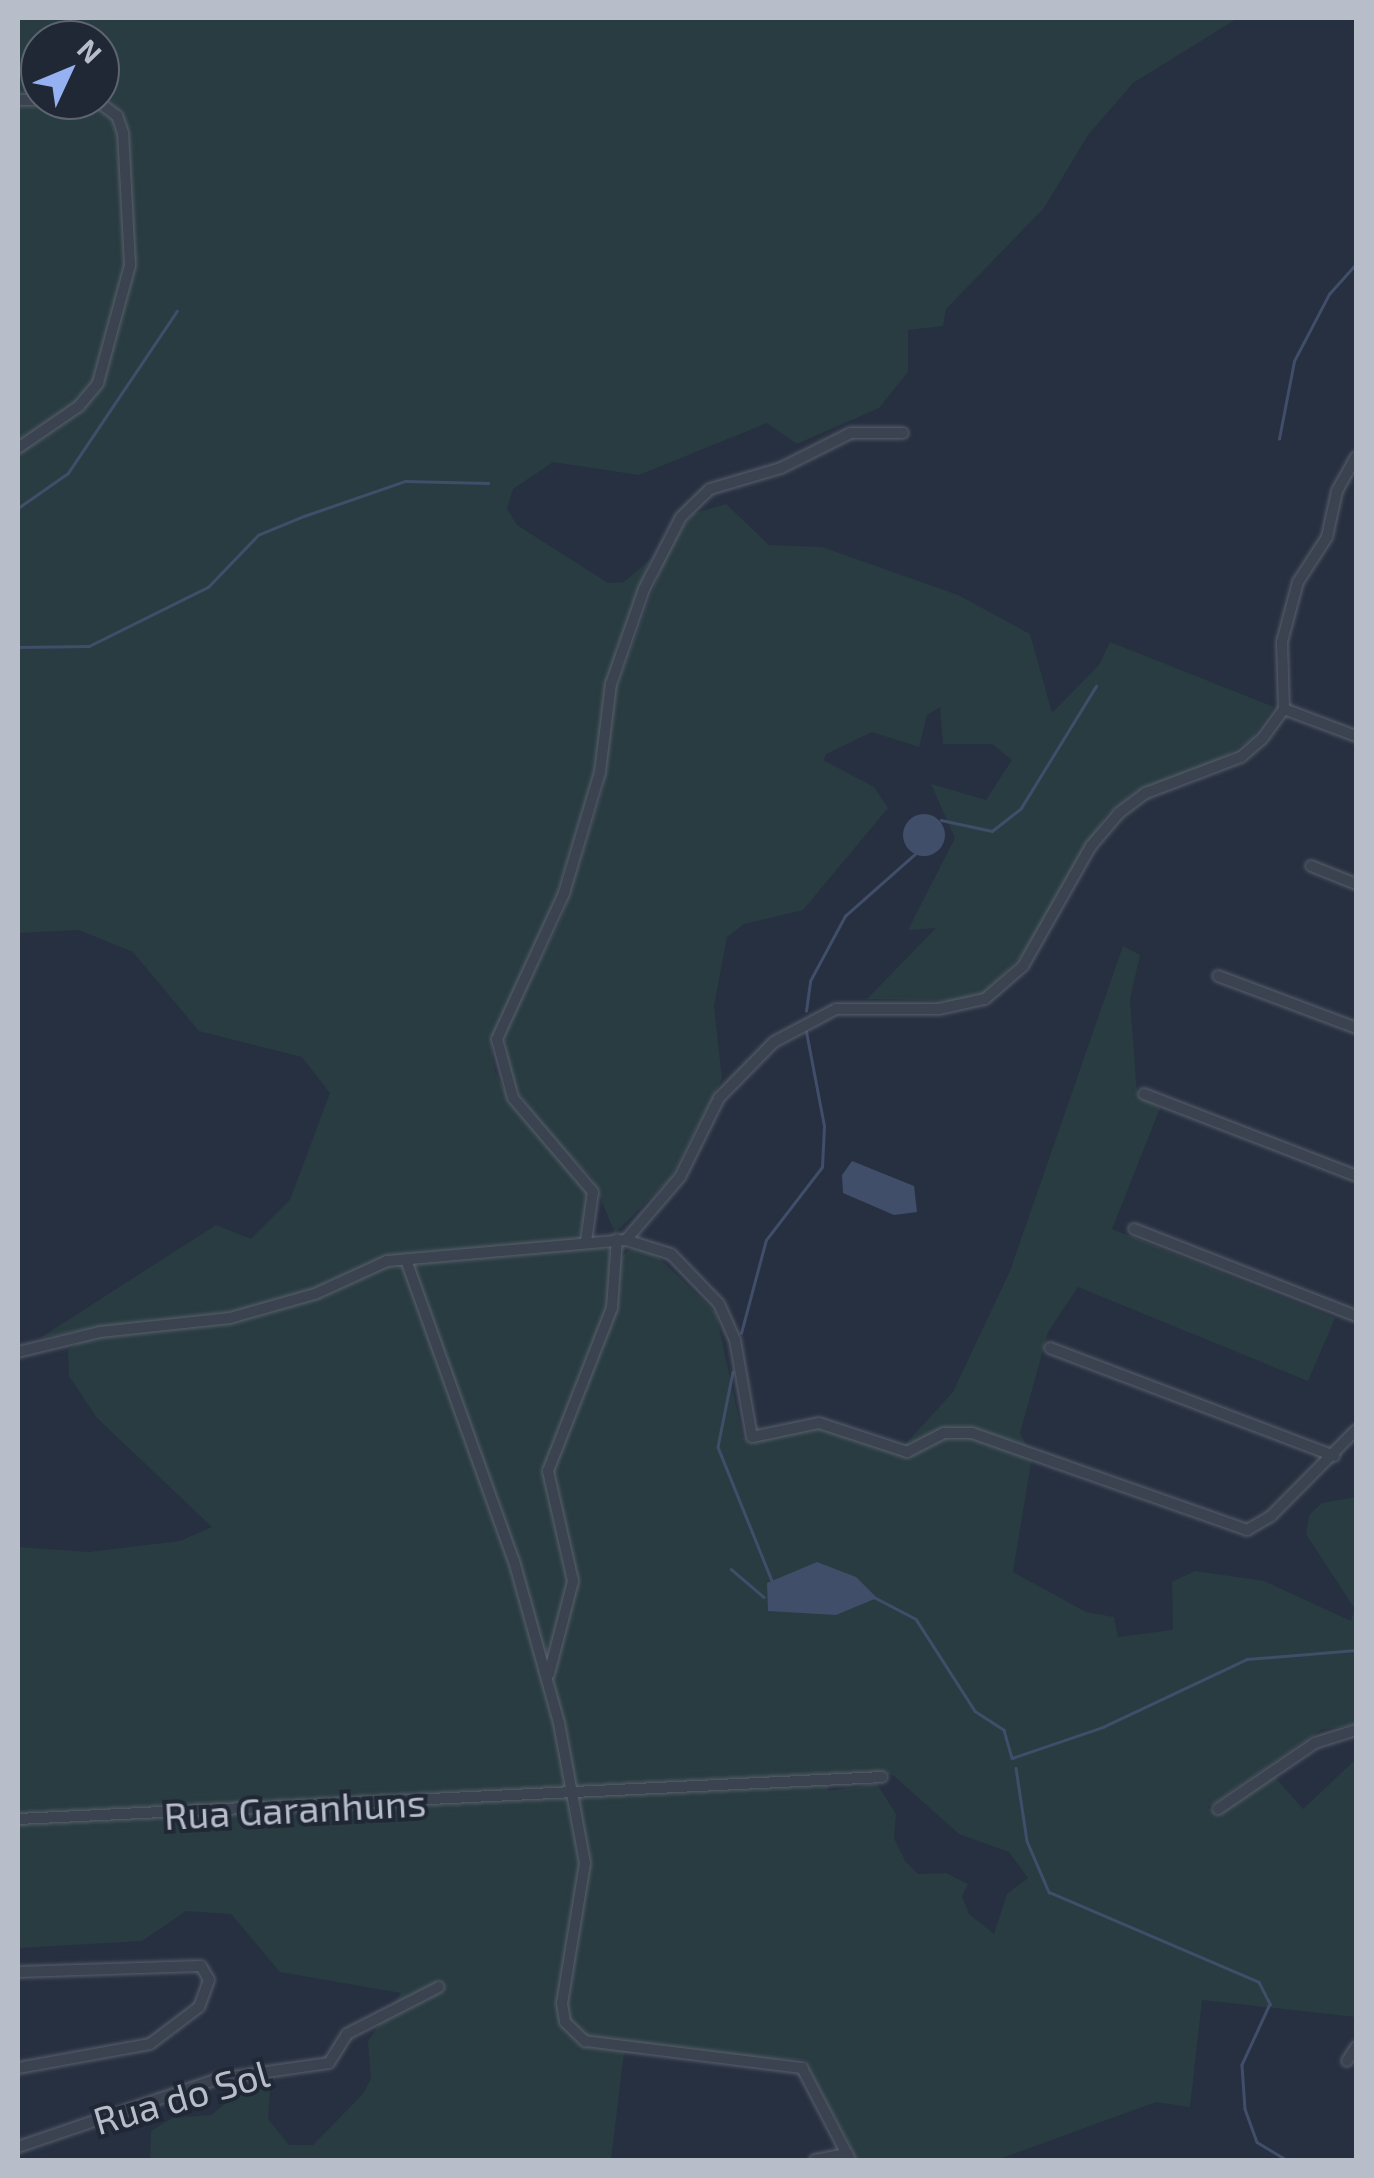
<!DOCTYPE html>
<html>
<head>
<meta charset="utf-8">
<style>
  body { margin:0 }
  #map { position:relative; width:1374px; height:2178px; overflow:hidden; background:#273040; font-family:"Exo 2",sans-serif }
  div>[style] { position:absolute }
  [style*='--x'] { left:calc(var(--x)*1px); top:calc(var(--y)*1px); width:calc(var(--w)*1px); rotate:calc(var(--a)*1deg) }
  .green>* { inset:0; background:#293c41 }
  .water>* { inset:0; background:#404e6a }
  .round { border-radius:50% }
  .stream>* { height:2.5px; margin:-1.25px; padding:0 1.25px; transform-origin:1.25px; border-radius:1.25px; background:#404e6a }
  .roads { filter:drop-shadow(0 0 2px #59606d) drop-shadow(0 0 2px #59606d) }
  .minor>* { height:10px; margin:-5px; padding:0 5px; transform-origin:5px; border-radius:5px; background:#3b4250 }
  span { translate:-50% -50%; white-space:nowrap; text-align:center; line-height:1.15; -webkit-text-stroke:8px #202735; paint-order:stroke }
  .street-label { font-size:38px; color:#b8bdca }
  .frame { position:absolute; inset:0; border:20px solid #b8bdca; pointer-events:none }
  .north { position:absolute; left:20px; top:20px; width:100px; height:100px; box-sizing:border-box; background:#202735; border:2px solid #5d6371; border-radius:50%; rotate:46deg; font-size:28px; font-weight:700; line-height:40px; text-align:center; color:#b8bdca }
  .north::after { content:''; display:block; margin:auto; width:35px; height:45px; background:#95b1f2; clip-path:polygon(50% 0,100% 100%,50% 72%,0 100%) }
</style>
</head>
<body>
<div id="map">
  <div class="green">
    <i style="clip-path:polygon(evenodd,18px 18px,1238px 18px,1133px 83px,1088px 135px,1044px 208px,946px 309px,943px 326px,908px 330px,908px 372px,879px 408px,797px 444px,767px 423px,639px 475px,553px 462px,513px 489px,507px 509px,517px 525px,608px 583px,624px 582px,651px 559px,616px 650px,597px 763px,556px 897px,491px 1043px,495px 1072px,515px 1109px,586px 1190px,585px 1228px,577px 1236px,622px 1257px,630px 1249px,652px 1251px,716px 1313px,743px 1438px,820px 1421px,901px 1449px,953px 1392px,1010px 1271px,1123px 946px,1140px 955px,1130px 999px,1137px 1094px,1160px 1108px,1112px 1229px,1335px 1318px,1308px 1381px,1078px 1287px,1048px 1332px,1020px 1433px,1032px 1457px,1013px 1572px,1086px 1612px,1114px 1617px,1118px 1637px,1173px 1630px,1172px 1582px,1195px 1571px,1264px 1581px,1351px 1621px,1355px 1609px,1306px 1534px,1309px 1515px,1322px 1503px,1356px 1497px,1356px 1724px,1321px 1730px,1208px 1807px,1217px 1815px,1274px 1776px,1303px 1809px,1356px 1759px,1356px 2017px,1202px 2000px,1190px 2107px,1156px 2102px,997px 2160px,858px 2160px,805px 2060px,624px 2053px,611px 2160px,150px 2160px,151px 2131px,172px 2118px,211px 2115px,250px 2085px,270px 2090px,268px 2119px,289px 2145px,313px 2145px,362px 2095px,371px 2079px,368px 2041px,401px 1993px,280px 1972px,231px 1914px,186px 1911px,142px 1941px,18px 1948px,18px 1547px,89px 1552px,180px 1541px,212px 1527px,97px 1418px,69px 1376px,68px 1350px,106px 1326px,40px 1338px,216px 1225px,251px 1239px,290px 1200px,330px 1093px,302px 1057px,199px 1031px,133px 952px,79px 930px,18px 933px,18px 18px,40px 40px,100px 40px,100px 100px,40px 100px,40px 40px,18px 18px,877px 1772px,894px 1776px,959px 1834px,1009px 1852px,1028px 1878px,1007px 1894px,994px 1934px,969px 1914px,962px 1896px,968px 1884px,946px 1873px,918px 1874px,905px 1861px,894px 1838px,896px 1814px,877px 1784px,828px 1791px,827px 1778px,877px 1772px)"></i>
    <i style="clip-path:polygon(726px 504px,769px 545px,822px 547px,958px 595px,1030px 634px,1052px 713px,1099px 665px,1110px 642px,1274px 707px,1252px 738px,1217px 762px,1137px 791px,1106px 815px,1025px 952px,983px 994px,957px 1001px,867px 999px,936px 928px,908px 930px,955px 838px,931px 784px,986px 800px,1012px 760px,992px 744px,943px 744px,940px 707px,927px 715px,919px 747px,872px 732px,826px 754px,823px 760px,874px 787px,888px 808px,803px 910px,744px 924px,727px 937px,714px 1006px,722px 1079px,670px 1179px,615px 1233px,592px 1178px,546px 1133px,511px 1081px,504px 1032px,562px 917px,603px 789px,615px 691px,669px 547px,692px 514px)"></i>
  </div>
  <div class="water">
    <i class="round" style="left:903px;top:814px;width:42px;height:42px"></i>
    <i style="clip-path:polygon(852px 1161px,914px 1186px,917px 1212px,894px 1215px,843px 1193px,842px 1175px)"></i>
    <i style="clip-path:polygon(817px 1562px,856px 1577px,877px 1598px,836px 1615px,768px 1611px,767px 1583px)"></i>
  </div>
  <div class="stream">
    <i style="--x:1279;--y:439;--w:79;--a:-79.1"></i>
    <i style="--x:1294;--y:361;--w:76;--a:-62.4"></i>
    <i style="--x:1329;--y:294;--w:40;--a:-48"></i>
    <i style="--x:18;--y:508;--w:61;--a:-35"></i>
    <i style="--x:68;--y:473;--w:195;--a:-56.1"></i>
    <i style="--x:18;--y:647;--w:71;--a:-0.8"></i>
    <i style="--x:89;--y:646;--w:133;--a:-26.4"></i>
    <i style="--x:208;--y:587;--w:72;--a:-46.1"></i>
    <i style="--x:258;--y:535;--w:50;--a:-22.4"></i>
    <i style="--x:304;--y:516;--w:107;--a:-19.1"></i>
    <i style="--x:405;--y:481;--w:83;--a:1.4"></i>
    <i style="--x:941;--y:820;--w:52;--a:12.2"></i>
    <i style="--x:992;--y:831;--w:37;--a:-38"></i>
    <i style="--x:1021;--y:808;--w:143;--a:-58.4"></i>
    <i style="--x:806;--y:1011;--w:30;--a:-82"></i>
    <i style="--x:810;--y:981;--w:74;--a:-61.7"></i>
    <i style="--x:845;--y:916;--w:95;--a:-41.6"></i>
    <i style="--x:741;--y:1333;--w:96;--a:-75"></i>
    <i style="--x:766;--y:1240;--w:92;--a:-52.5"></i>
    <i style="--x:822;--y:1167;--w:41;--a:-87.2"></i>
    <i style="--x:824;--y:1126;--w:96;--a:-100.8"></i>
    <i style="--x:733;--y:1372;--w:76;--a:101.3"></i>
    <i style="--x:718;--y:1447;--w:147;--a:68"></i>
    <i style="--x:731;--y:1569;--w:43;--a:40.3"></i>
    <i style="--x:874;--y:1597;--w:47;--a:27.6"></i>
    <i style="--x:916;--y:1619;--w:109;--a:57.3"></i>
    <i style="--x:975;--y:1711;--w:35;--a:33"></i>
    <i style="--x:1004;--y:1730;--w:29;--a:74"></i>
    <i style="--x:1012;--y:1758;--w:96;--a:-18.8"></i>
    <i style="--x:1103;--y:1727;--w:159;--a:-25.3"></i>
    <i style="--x:1247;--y:1659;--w:109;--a:-4.7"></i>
    <i style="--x:1016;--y:1768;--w:74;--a:81.4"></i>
    <i style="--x:1027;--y:1841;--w:56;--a:66.7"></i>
    <i style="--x:1049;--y:1892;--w:228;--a:23.2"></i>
    <i style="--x:1259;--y:1982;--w:25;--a:63"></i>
    <i style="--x:1270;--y:2004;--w:67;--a:114.7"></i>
    <i style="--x:1242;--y:2065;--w:44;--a:86.1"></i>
    <i style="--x:1245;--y:2109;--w:35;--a:70"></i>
    <i style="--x:1257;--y:2142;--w:35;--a:31"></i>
  </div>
  <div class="roads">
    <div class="minor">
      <i style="--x:18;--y:100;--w:62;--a:0"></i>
      <i style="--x:18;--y:448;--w:74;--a:-34.5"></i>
      <i style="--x:79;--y:406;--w:30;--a:-50"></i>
      <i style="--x:98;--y:383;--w:122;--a:-74.8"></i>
      <i style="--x:130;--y:265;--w:132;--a:-93"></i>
      <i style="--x:123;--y:133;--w:18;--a:-109"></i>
      <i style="--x:117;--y:116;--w:26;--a:-143"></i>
      <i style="--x:1284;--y:709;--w:77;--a:20.6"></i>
      <i style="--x:1311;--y:866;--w:48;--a:21.8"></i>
      <i style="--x:1218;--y:976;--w:147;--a:20.6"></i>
      <i style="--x:1144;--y:1094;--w:227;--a:21.1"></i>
      <i style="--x:1134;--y:1229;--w:238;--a:21.4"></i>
      <i style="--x:626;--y:1240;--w:83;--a:-49.4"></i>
      <i style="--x:680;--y:1177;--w:88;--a:-63.7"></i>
      <i style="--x:719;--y:1098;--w:78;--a:-45.5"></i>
      <i style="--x:774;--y:1042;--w:70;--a:-28"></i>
      <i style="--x:836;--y:1009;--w:103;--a:0"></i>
      <i style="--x:939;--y:1009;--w:47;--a:-12.3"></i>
      <i style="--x:985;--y:999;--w:50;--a:-41"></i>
      <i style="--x:1023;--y:966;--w:138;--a:-60.5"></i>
      <i style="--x:1091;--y:846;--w:43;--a:-49.7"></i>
      <i style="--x:1119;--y:813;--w:34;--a:-37"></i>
      <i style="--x:1146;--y:793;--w:102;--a:-20.8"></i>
      <i style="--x:1241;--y:757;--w:28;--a:-41"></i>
      <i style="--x:1262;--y:739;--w:37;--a:-54"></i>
      <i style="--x:1284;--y:709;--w:67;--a:-91.7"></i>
      <i style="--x:1282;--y:642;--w:62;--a:-75.1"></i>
      <i style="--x:1298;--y:582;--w:54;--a:-57.2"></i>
      <i style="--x:1327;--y:537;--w:47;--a:-77.7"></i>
      <i style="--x:1337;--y:491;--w:39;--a:-61"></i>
      <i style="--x:586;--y:1241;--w:49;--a:-81.9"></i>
      <i style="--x:593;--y:1192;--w:123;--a:-130.4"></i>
      <i style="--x:513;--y:1098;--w:61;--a:-105.2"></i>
      <i style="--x:497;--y:1039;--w:161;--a:-65.3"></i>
      <i style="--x:564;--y:893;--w:126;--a:-73.4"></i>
      <i style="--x:600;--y:772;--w:89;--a:-82.9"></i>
      <i style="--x:611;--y:684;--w:101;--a:-70.8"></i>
      <i style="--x:644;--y:589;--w:81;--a:-62.8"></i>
      <i style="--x:681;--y:517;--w:40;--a:-44"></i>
      <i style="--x:710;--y:489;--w:74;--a:-16.5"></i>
      <i style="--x:781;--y:468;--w:78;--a:-26.6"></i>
      <i style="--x:851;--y:433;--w:52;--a:0"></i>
      <i style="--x:406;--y:1260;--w:320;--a:70.3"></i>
      <i style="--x:514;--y:1561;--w:168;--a:74.5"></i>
      <i style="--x:559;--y:1723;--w:142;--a:79.5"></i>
      <i style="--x:585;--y:1863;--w:142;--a:99.3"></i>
      <i style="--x:562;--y:2003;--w:19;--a:81"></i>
      <i style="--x:565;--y:2022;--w:28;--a:44"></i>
      <i style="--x:585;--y:2041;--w:219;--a:7.1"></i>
      <i style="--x:802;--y:2068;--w:104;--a:62.4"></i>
      <i style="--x:1050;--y:1348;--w:304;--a:20.8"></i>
      <i style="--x:18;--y:1352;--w:84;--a:-13.7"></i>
      <i style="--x:100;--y:1332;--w:131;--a:-6.1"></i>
      <i style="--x:230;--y:1318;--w:88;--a:-15.8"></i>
      <i style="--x:315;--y:1294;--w:79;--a:-24.6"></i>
      <i style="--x:387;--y:1261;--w:240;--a:-5"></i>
      <i style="--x:626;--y:1240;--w:47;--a:17.3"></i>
      <i style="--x:671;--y:1254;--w:69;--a:46.2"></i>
      <i style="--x:719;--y:1304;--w:39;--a:66"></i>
      <i style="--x:735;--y:1340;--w:98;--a:80.1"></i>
      <i style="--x:752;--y:1437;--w:68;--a:-11.8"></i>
      <i style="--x:819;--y:1423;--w:93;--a:18.2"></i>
      <i style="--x:907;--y:1452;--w:42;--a:-27.2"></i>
      <i style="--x:944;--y:1433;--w:28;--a:0"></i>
      <i style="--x:972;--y:1433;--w:292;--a:19.4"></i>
      <i style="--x:1247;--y:1530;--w:28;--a:-30"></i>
      <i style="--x:1271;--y:1516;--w:121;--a:-45.3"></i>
      <i style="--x:549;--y:1674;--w:96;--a:-75.5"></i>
      <i style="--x:573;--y:1581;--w:113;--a:-102.8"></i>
      <i style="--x:548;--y:1471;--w:175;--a:-68.6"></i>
      <i style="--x:612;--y:1308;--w:69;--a:-85.9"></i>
      <i style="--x:1218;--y:1809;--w:117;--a:-34.2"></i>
      <i style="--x:1315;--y:1743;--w:43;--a:-17.6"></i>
      <i style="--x:18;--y:1819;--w:865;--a:-2.78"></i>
      <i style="--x:18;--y:1972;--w:183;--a:-1.9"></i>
      <i style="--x:201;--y:1966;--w:16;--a:60"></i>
      <i style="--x:209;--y:1980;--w:29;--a:110"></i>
      <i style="--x:199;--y:2007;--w:61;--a:142.9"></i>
      <i style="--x:150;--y:2044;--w:134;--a:169.7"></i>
      <i style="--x:1347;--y:2061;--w:17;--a:-57"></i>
      <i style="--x:18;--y:2147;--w:211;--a:-18.8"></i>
      <i style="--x:218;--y:2079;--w:112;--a:-8.2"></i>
      <i style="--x:329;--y:2063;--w:34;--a:-58"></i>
      <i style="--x:347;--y:2034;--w:103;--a:-27.1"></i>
      <i style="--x:815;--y:2160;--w:33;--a:-11"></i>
    </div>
  </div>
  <div class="street-label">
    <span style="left:295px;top:1809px;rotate:-3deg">Rua Garanhuns</span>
    <span style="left:181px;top:2097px;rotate:-16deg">Rua do Sol</span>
  </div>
  <div class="frame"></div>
  <div class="north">N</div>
</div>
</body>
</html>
